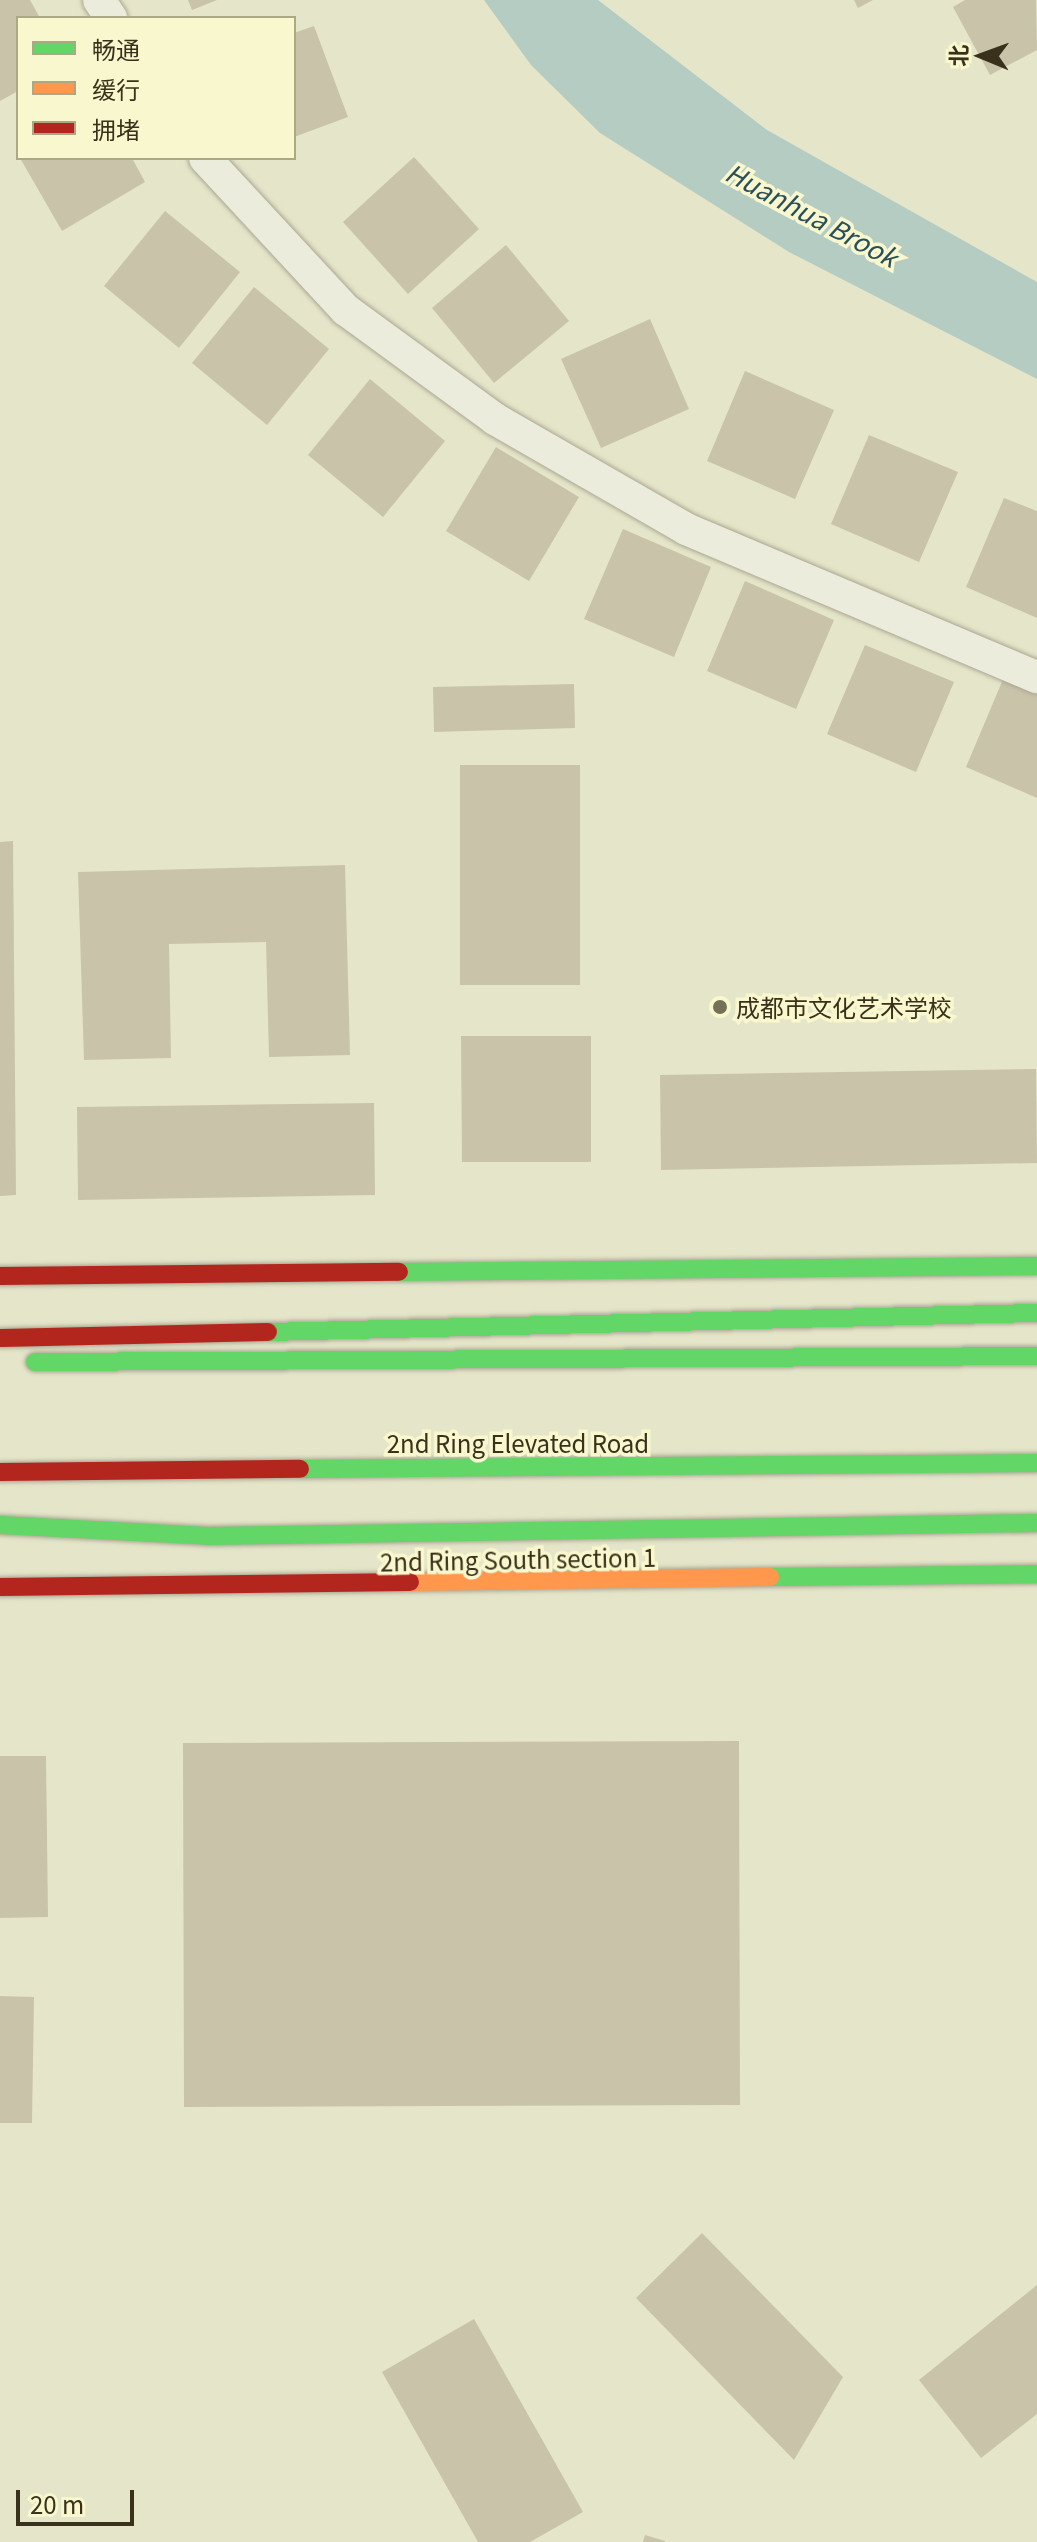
<!DOCTYPE html>
<html>
<head>
<meta charset="utf-8">
<style>
  body { margin:0 }
  #map { position:relative; width:1037px; height:2542px; overflow:hidden; background:#e5e5c9; font-family:Georgia,"Noto Sans SC",serif }
  div>[style] { position:absolute }
  [style*='--x'] { left:calc(var(--x)*1px); top:calc(var(--y)*1px); width:calc(var(--w)*1px); rotate:calc(var(--a)*1deg) }
  .water>* { inset:0; background:#b5ccc3 }
  .building>* { inset:0; background:#c9c3aa }
  .roads { filter:drop-shadow(0 0 2px #aaa793) drop-shadow(0 0 2px #aaa793) }
  .street>* { height:32px; margin:-16px; padding:0 16px; transform-origin:16px; border-radius:16px; background:#ececdc }
  .fast>* { height:18px; margin:-9px; padding:0 9px; transform-origin:9px; border-radius:9px; background:#63d668 }
  .slow>* { height:18px; margin:-9px; padding:0 9px; transform-origin:9px; border-radius:9px; background:#ff974d }
  .jam>* { height:18px; margin:-9px; padding:0 9px; transform-origin:9px; border-radius:9px; background:#b3261e }
  .dots>* { width:22px; height:22px; translate:-50% -50%; box-sizing:border-box; border:4px solid #f8f7cd; border-radius:50% }
  span { translate:-50% -50%; white-space:nowrap; text-align:center; line-height:1.15; -webkit-text-stroke:7px #f8f7cd; paint-order:stroke }
  .poi-label { font-size:24px; color:#39311b }
  .left { translate:0 -50%; text-align:left }
  .street-label { font-size:24px; color:#39311b }
  .water-label { font-size:26px; color:#294f5a; font-style:italic }
  .legend { position:absolute; left:16px; top:16px; width:280px; height:144px; box-sizing:border-box; background:#f8f7cd; border:2px solid #aca886; margin:0; padding:10px 14px; list-style:none; font-size:24px; color:#39311b }
  .legend li { display:flex; align-items:center; gap:16px; height:40px }
  .legend b { width:40px; border:2px solid #aca886 }
  .north { position:absolute; left:941px; top:16px; width:80px; height:80px; -webkit-text-stroke:6px #f8f7cd; paint-order:stroke; rotate:271deg; font-size:22px; font-weight:700; line-height:32px; text-align:center; color:#39311b }
  .north::after { content:''; display:block; margin:auto; width:28px; height:36px; background:#39311b; clip-path:polygon(50% 0,100% 100%,50% 72%,0 100%) }
  .scale { position:absolute; left:16px; top:2490px; width:118px; height:36px; box-sizing:border-box; border:4px solid #39311b; border-top:0; padding-left:10px; font-size:24px; line-height:28px; white-space:nowrap; color:#39311b; -webkit-text-stroke:6px #f8f7cd; paint-order:stroke }
</style>
</head>
<body>
<div id="map">
  <div class="water">
    <i style="clip-path:polygon(484px 0,598px 0,767px 130px,1037px 282px,1037px 379px,789px 252px,600px 133px,531px 65px)"></i>
  </div>
  <div class="building">
    <i style="clip-path:polygon(0 0,30px 0,40px 18px,18px 18px,18px 91px,0 101px)"></i>
    <i style="clip-path:polygon(188px 0,217px 0,192px 10px)"></i>
    <i style="clip-path:polygon(854px 0,873px 0,858px 8px)"></i>
    <i style="clip-path:polygon(965px 0,1036px 0,1037px 50px,990px 75px,953px 7px)"></i>
    <i style="clip-path:polygon(314px 26px,348px 117px,294px 137px,294px 33px)"></i>
    <i style="clip-path:polygon(414px 157px,479px 229px,408px 294px,343px 222px)"></i>
    <i style="clip-path:polygon(20px 158px,132px 158px,145px 182px,62px 231px)"></i>
    <i style="clip-path:polygon(165px 211px,240px 272px,179px 348px,104px 286px)"></i>
    <i style="clip-path:polygon(506px 245px,569px 321px,494px 383px,432px 308px)"></i>
    <i style="clip-path:polygon(254px 287px,329px 349px,267px 425px,192px 363px)"></i>
    <i style="clip-path:polygon(650px 319px,689px 409px,601px 448px,561px 359px)"></i>
    <i style="clip-path:polygon(745px 371px,834px 410px,795px 499px,707px 461px)"></i>
    <i style="clip-path:polygon(370px 379px,445px 441px,383px 517px,308px 455px)"></i>
    <i style="clip-path:polygon(869px 435px,958px 472px,919px 562px,831px 524px)"></i>
    <i style="clip-path:polygon(496px 447px,579px 497px,529px 581px,446px 531px)"></i>
    <i style="clip-path:polygon(1004px 498px,1037px 511px,1037px 618px,966px 587px)"></i>
    <i style="clip-path:polygon(623px 529px,711px 567px,674px 657px,584px 619px)"></i>
    <i style="clip-path:polygon(745px 581px,834px 620px,796px 709px,707px 671px)"></i>
    <i style="clip-path:polygon(865px 645px,954px 682px,916px 772px,827px 734px)"></i>
    <i style="clip-path:polygon(1004px 677px,1037px 691px,1037px 798px,966px 767px)"></i>
    <i style="clip-path:polygon(574px 684px,575px 728px,434px 732px,433px 687px)"></i>
    <i style="clip-path:polygon(460px 765px,580px 765px,580px 985px,460px 985px)"></i>
    <i style="clip-path:polygon(13px 841px,16px 1195px,0 1196px,0 842px)"></i>
    <i style="clip-path:polygon(345px 865px,350px 1055px,269px 1057px,266px 942px,169px 944px,171px 1058px,84px 1060px,78px 872px)"></i>
    <i style="clip-path:polygon(461px 1036px,591px 1036px,591px 1162px,462px 1162px)"></i>
    <i style="clip-path:polygon(1036px 1069px,1037px 1163px,661px 1170px,660px 1075px)"></i>
    <i style="clip-path:polygon(374px 1103px,375px 1195px,78px 1200px,77px 1107px)"></i>
    <i style="clip-path:polygon(739px 1741px,740px 2105px,184px 2107px,183px 1743px)"></i>
    <i style="clip-path:polygon(0 1756px,46px 1756px,48px 1917px,0 1918px)"></i>
    <i style="clip-path:polygon(0 1996px,34px 1997px,32px 2123px,0 2123px)"></i>
    <i style="clip-path:polygon(702px 2233px,843px 2377px,794px 2460px,636px 2298px)"></i>
    <i style="clip-path:polygon(1037px 2285px,1037px 2414px,981px 2458px,919px 2380px)"></i>
    <i style="clip-path:polygon(474px 2319px,583px 2512px,530px 2542px,478px 2542px,382px 2372px)"></i>
    <i style="clip-path:polygon(645px 2535px,665px 2541px,665px 2542px,643px 2542px)"></i>
  </div>
  <div class="roads">
    <div class="street">
      <i style="--x:99;--y:0;--w:22;--a:56"></i>
      <i style="--x:205;--y:158;--w:207;--a:47.2"></i>
      <i style="--x:346;--y:310;--w:185;--a:36.2"></i>
      <i style="--x:495;--y:419;--w:220;--a:29.9"></i>
      <i style="--x:686;--y:529;--w:381;--a:22.9"></i>
    </div>
    <div class="fast">
      <i style="--x:399;--y:1272;--w:638;--a:-0.54"></i>
      <i style="--x:268;--y:1332;--w:769;--a:-1.42"></i>
      <i style="--x:35;--y:1362;--w:1002;--a:-0.34"></i>
      <i style="--x:300;--y:1469;--w:737;--a:-0.47"></i>
      <i style="--x:0;--y:1525;--w:208;--a:3"></i>
      <i style="--x:208;--y:1536;--w:829;--a:-0.9"></i>
      <i style="--x:770;--y:1577;--w:267;--a:-0.6"></i>
    </div>
    <div class="slow">
      <i style="--x:410;--y:1582;--w:360;--a:-0.8"></i>
    </div>
    <div class="jam">
      <i style="--x:0;--y:1276;--w:399;--a:-0.6"></i>
      <i style="--x:0;--y:1338;--w:268;--a:-1.3"></i>
      <i style="--x:0;--y:1472;--w:300;--a:-0.6"></i>
      <i style="--x:0;--y:1587;--w:410;--a:-0.7"></i>
    </div>
  </div>
  <div class="dots">
    <i style="left:720px;top:1007px;background:#757058"></i>
  </div>
  <div class="poi-label">
    <span class="left" style="left:736px;top:1007px">成都市文化艺术学校</span>
  </div>
  <div class="street-label">
    <span style="left:518px;top:1443px">2nd Ring Elevated Road</span>
    <span style="left:518px;top:1559px;rotate:-1deg">2nd Ring South section 1</span>
  </div>
  <div class="water-label">
    <span style="left:812px;top:214px;rotate:28deg">Huanhua Brook</span>
  </div>
  <ul class="legend">
  <li><b style="height:10px;background:#63d668"></b>畅通</li>
  <li><b style="height:10px;background:#ff974d"></b>缓行</li>
  <li><b style="height:10px;background:#b3261e"></b>拥堵</li>
  </ul>
  <div class="north">北</div>
  <div class="scale">20 m</div>
</div>
</body>
</html>
